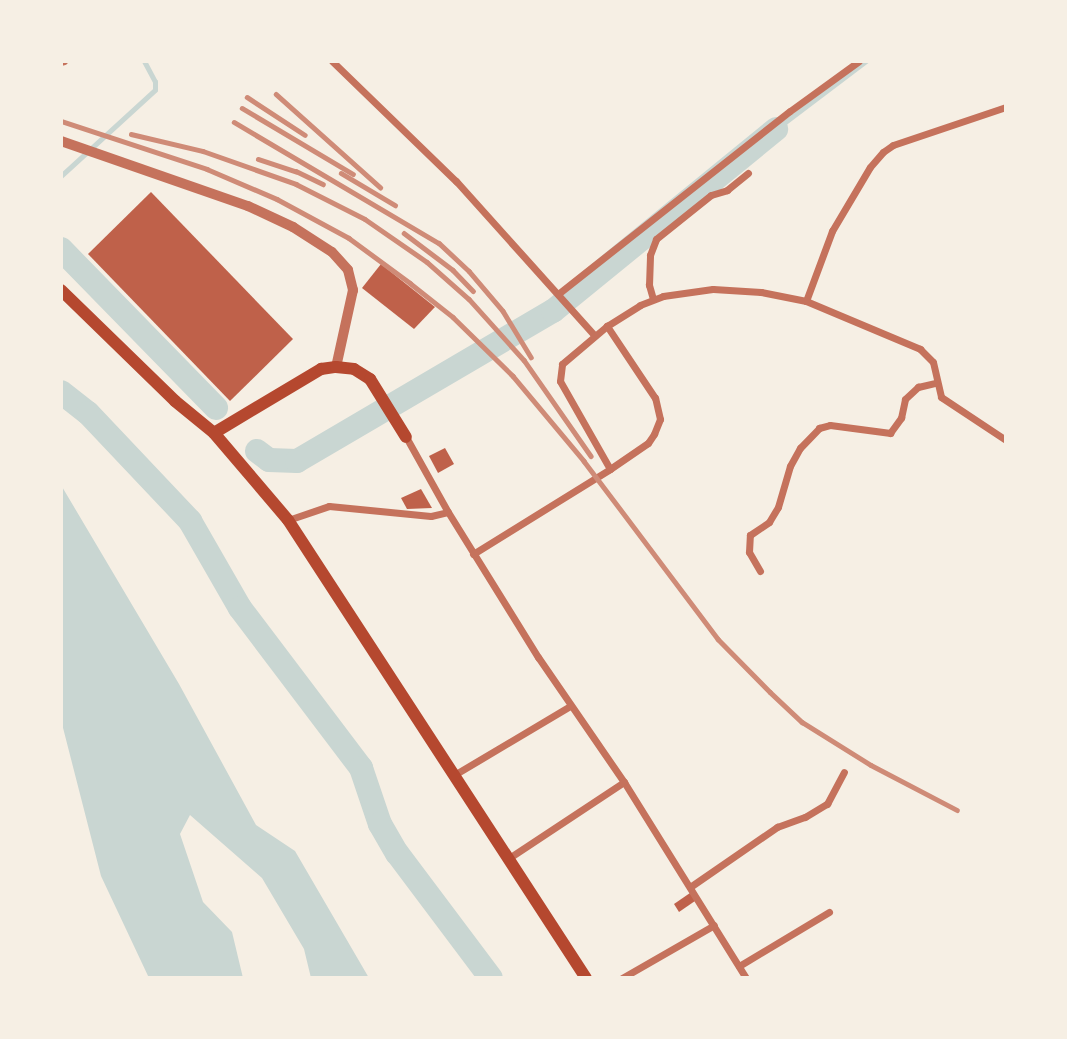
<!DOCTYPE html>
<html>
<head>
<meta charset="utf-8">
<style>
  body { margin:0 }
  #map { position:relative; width:1067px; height:1039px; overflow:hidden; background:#f6efe4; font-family:Mulish,sans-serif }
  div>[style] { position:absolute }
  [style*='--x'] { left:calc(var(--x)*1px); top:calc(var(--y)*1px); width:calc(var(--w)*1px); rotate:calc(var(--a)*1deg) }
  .water>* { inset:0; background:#c9d6d2 }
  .stream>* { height:4.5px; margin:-2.25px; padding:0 2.25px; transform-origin:2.25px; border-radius:2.25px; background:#c9d6d2 }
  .river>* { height:24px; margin:-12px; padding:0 12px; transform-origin:12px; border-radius:12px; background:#c9d6d2 }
  .building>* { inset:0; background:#bf614a }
  .minor>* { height:7px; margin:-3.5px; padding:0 3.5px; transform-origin:3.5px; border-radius:3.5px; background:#c5725c }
  .tertiary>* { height:10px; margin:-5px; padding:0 5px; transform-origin:5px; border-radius:5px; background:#c5725c }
  .secondary>* { height:12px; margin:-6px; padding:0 6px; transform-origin:6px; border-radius:6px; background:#b5482f }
  .primary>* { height:12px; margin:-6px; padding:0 6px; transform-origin:6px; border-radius:6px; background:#b5482f }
  .rail>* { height:4.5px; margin:-2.25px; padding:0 2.25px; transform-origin:2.25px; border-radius:2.25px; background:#cf8b77 }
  span { translate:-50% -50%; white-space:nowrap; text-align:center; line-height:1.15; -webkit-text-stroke:7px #f6efe4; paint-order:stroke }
  .frame { position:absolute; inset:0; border:63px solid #f6efe4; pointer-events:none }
</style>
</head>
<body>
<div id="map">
  <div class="water">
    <i style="clip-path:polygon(61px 485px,179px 684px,256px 825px,295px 851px,369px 978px,311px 978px,304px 949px,262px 878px,190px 815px,180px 834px,203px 902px,232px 932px,243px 978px,149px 978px,101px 876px,61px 720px)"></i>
  </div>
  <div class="stream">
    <i style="--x:776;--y:129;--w:113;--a:-37.1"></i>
    <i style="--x:61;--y:176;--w:127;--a:-42.5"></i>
    <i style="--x:155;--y:90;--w:8;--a:-90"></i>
    <i style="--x:155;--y:82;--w:24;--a:-118"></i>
  </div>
  <div class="river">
    <i style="--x:61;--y:249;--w:222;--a:45.7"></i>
    <i style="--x:61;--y:392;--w:34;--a:38"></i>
    <i style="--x:88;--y:413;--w:149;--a:46.6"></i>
    <i style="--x:190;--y:521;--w:100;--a:60.1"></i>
    <i style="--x:240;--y:608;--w:201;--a:52.9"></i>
    <i style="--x:361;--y:768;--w:59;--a:71.3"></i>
    <i style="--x:380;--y:824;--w:34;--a:60"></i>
    <i style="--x:397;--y:853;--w:156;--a:53.1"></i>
    <i style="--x:257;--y:451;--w:15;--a:37"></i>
    <i style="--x:269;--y:460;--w:28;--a:2"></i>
    <i style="--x:297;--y:461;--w:297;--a:-30.4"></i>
    <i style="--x:553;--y:311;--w:288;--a:-39.2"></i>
  </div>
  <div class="building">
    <i style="clip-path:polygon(151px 192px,293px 339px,230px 401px,88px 254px)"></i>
    <i style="clip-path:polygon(381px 264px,435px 307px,414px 329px,362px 288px)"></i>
    <i style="clip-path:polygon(445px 448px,454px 464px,438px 473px,429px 456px)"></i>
    <i style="clip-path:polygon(421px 489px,432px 508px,407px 509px,401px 498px)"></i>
    <i style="clip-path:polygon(690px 893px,695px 901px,679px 912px,674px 904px)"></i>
  </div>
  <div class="minor">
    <i style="--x:332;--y:61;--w:173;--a:44.1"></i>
    <i style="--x:456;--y:181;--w:207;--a:48.1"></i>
    <i style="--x:61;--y:62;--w:3;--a:-18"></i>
    <i style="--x:558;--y:294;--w:295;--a:-38.3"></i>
    <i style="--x:790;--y:111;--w:85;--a:-35.9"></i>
    <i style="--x:653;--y:299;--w:15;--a:-106"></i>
    <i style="--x:649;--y:285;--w:30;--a:-88"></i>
    <i style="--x:650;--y:255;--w:17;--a:-69"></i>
    <i style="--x:656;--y:239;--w:70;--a:-38.7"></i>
    <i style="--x:711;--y:195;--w:17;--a:-17"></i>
    <i style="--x:727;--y:190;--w:27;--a:-39"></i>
    <i style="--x:806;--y:301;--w:75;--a:-69.6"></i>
    <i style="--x:832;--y:231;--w:74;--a:-59.3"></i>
    <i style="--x:870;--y:167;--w:20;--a:-49"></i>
    <i style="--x:883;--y:152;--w:12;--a:-35"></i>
    <i style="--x:893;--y:145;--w:119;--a:-18.6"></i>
    <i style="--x:406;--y:437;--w:86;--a:60.8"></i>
    <i style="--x:448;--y:512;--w:171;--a:58.2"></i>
    <i style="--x:538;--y:657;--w:152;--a:55.5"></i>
    <i style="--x:624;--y:782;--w:231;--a:58.1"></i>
    <i style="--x:610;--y:469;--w:101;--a:-119.6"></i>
    <i style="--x:560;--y:381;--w:17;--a:-83"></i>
    <i style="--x:562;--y:364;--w:59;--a:-40.2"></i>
    <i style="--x:607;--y:326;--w:39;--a:-32"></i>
    <i style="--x:640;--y:305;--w:25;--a:-21"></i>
    <i style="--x:663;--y:296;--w:50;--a:-8"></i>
    <i style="--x:713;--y:289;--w:48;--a:3.6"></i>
    <i style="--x:761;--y:292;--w:46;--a:11.3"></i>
    <i style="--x:806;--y:301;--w:124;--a:22.8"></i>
    <i style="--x:920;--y:349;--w:18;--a:45"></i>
    <i style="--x:933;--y:362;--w:36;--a:77"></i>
    <i style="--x:941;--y:397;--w:78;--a:33.5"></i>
    <i style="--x:288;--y:520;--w:43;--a:-18.9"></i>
    <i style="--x:329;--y:506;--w:102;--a:5.6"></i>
    <i style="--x:431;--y:516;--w:17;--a:-13"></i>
    <i style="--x:473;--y:554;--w:161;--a:-31.8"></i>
    <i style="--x:610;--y:469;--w:46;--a:-34.4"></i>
    <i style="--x:648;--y:443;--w:11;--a:-56"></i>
    <i style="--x:654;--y:434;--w:16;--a:-68"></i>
    <i style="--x:660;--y:419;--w:22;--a:-103"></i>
    <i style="--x:655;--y:398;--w:87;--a:-123.7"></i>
    <i style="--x:760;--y:571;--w:22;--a:-120"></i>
    <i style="--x:749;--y:552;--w:17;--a:-87"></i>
    <i style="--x:750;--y:535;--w:23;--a:-34"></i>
    <i style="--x:769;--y:522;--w:17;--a:-59"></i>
    <i style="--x:778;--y:507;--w:43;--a:-73.7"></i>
    <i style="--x:790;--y:466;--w:21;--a:-61"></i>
    <i style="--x:800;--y:448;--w:28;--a:-46"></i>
    <i style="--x:819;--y:428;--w:11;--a:-15"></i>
    <i style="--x:830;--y:425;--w:61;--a:7.6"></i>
    <i style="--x:890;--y:433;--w:19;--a:-54"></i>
    <i style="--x:901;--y:418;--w:19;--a:-78"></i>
    <i style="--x:905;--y:399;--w:18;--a:-43"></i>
    <i style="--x:918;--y:387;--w:18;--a:-13"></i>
    <i style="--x:454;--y:775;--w:135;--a:-30.7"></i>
    <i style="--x:509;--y:858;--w:138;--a:-33.5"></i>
    <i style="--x:690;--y:887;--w:106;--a:-34.6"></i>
    <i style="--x:777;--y:827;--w:30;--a:-20"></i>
    <i style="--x:805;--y:817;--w:26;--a:-31"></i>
    <i style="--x:827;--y:804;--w:36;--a:-62"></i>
    <i style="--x:739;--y:966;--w:105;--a:-31"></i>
    <i style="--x:622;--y:978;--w:106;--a:-29.9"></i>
  </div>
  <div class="tertiary">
    <i style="--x:61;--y:141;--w:198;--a:19.2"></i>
    <i style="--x:248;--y:206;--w:50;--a:25"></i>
    <i style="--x:293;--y:227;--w:46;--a:32.7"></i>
    <i style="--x:332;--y:252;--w:24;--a:48"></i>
    <i style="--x:348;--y:270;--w:21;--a:76"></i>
    <i style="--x:353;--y:290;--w:79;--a:102.4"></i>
  </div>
  <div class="secondary">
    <i style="--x:214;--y:433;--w:125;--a:-30.9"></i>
    <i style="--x:321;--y:369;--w:15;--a:-8"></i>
    <i style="--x:336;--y:367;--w:18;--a:6"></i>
    <i style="--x:354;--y:369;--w:19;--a:32"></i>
    <i style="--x:370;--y:379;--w:68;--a:58.2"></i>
  </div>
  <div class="primary">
    <i style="--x:61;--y:290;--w:159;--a:44.2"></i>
    <i style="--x:175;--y:401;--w:50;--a:39.4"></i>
    <i style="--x:214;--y:433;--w:114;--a:49.6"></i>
    <i style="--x:288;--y:520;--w:546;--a:56.95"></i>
  </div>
  <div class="rail">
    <i style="--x:276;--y:94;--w:140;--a:41.8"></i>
    <i style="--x:247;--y:97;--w:69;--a:33.2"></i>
    <i style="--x:242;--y:108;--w:129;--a:30.7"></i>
    <i style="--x:61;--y:121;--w:154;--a:18.2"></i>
    <i style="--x:207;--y:169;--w:76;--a:23.2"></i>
    <i style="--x:277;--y:199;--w:82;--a:28.4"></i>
    <i style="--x:349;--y:238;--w:76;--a:36.4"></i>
    <i style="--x:410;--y:283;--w:55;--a:38.3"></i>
    <i style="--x:453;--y:317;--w:84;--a:44.5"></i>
    <i style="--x:513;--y:376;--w:111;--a:50.1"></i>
    <i style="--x:584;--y:461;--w:223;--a:53"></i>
    <i style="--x:718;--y:639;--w:74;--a:45.5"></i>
    <i style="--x:770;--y:692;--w:44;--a:43.2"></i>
    <i style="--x:802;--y:722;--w:81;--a:31.9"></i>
    <i style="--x:871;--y:765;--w:97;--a:27.6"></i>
    <i style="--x:234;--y:122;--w:238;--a:30.6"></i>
    <i style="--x:439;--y:243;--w:41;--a:43"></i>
    <i style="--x:469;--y:271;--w:52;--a:49.6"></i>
    <i style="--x:503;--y:311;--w:54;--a:58.7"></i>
    <i style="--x:131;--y:134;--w:74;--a:13.3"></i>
    <i style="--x:203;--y:151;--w:99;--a:19.5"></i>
    <i style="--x:296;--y:184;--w:77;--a:26.9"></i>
    <i style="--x:365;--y:219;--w:75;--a:34.7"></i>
    <i style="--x:427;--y:262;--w:56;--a:41.4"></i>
    <i style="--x:469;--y:299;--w:82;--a:48"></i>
    <i style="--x:524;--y:360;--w:117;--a:55.1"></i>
    <i style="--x:258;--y:159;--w:40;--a:18"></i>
    <i style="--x:296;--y:171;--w:30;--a:26"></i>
    <i style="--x:341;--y:173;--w:63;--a:30.7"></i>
    <i style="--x:404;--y:233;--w:61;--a:37.1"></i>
    <i style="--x:453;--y:270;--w:29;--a:46"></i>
  </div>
  <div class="frame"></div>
</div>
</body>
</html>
